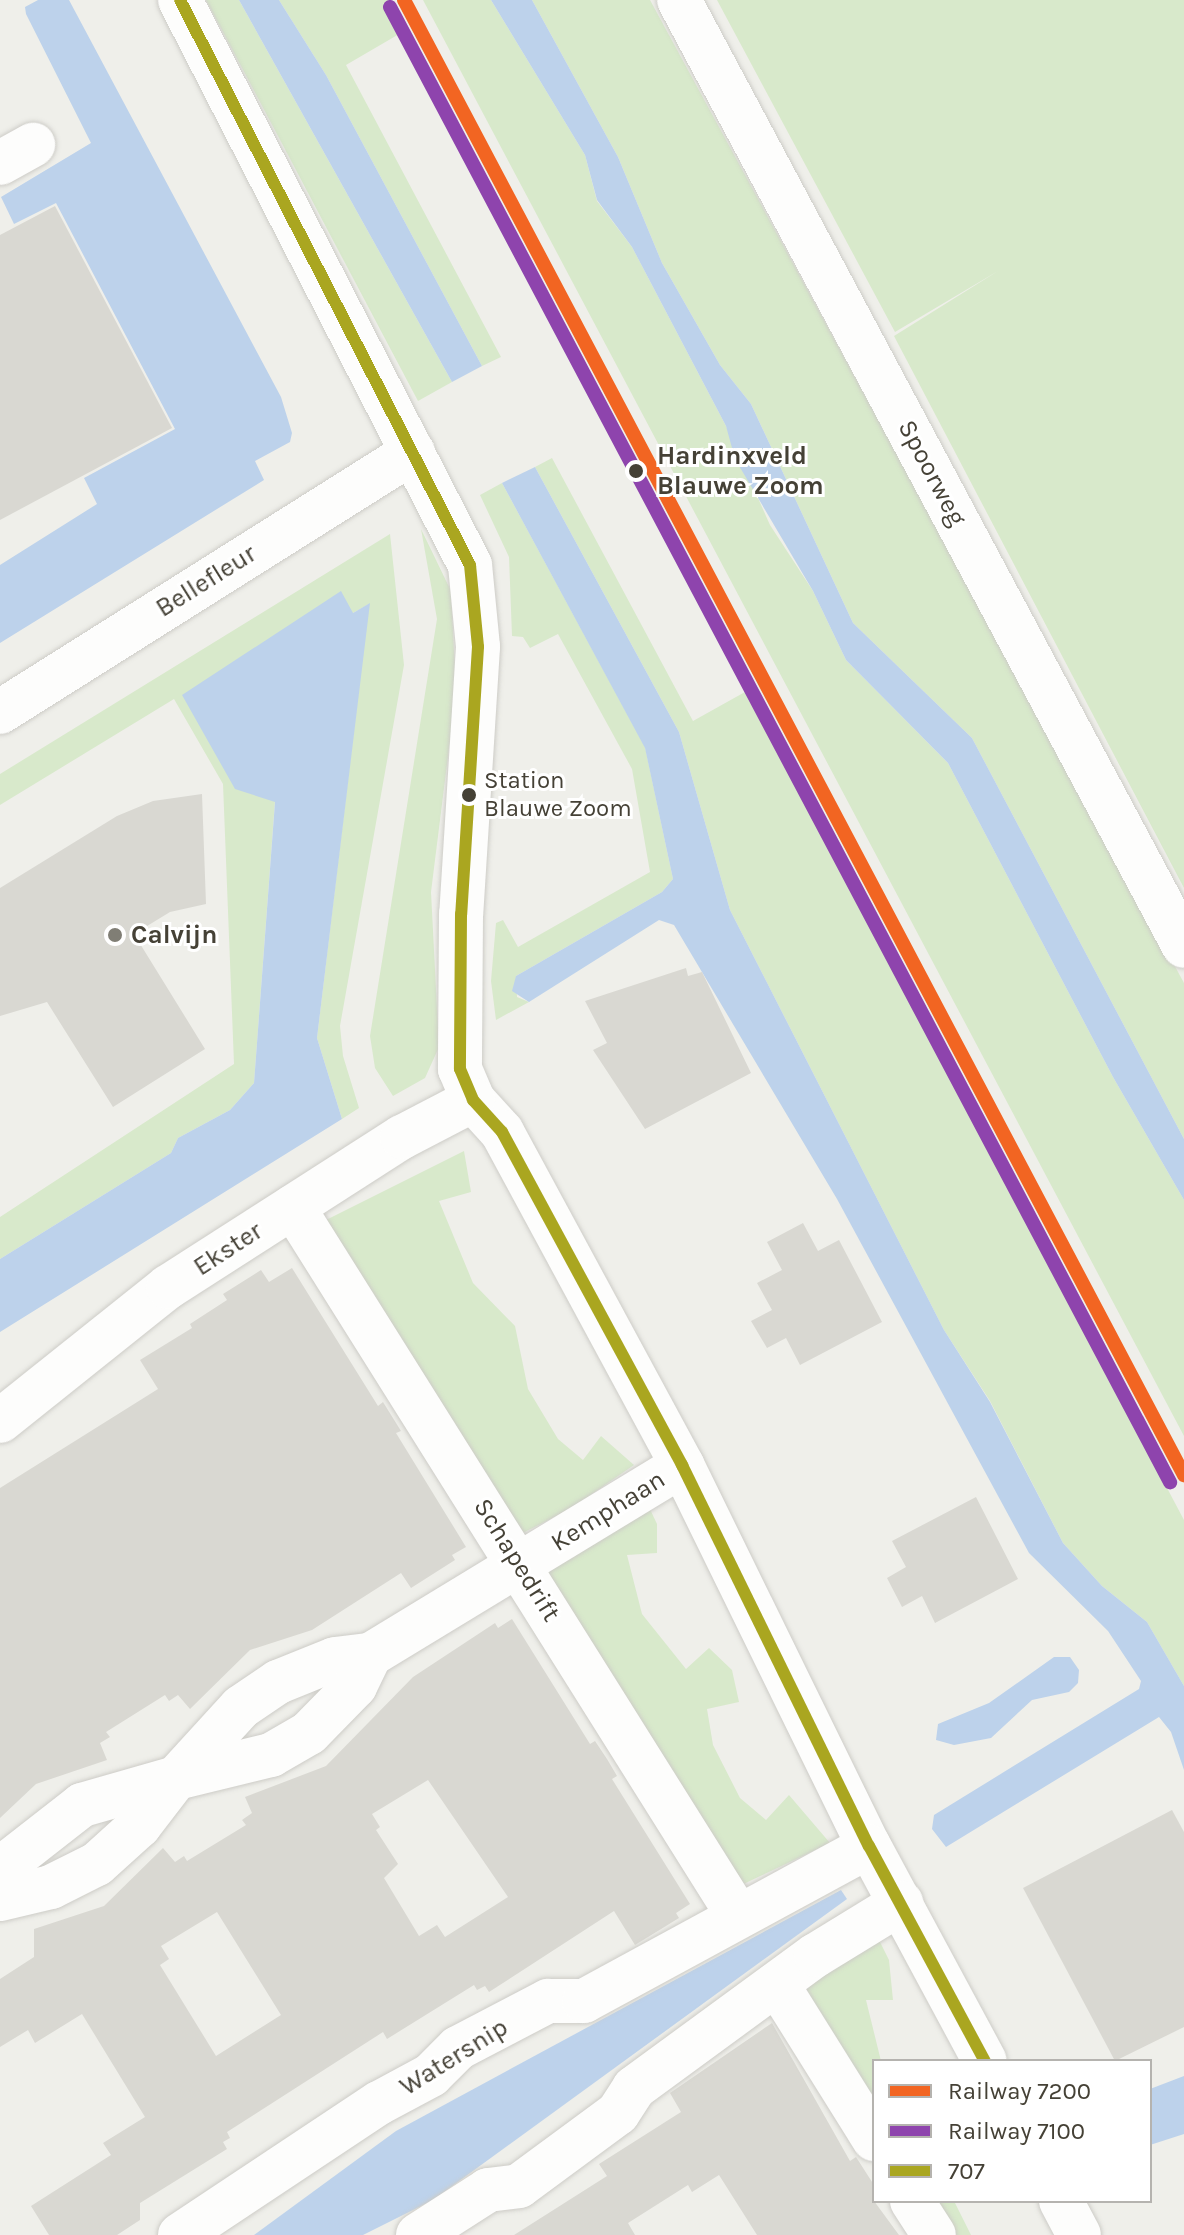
<!DOCTYPE html>
<html>
<head>
<meta charset="utf-8">
<style>
  body { margin:0 }
  #map { position:relative; width:1184px; height:2235px; overflow:hidden; background:#efefea; font-family:Karla,sans-serif }
  div>[style] { position:absolute }
  [style*='--x'] { left:calc(var(--x)*1px); top:calc(var(--y)*1px); width:calc(var(--w)*1px); rotate:calc(var(--a)*1deg) }
  .green>* { inset:0; background:#d8e9cb }
  .water>* { inset:0; background:#bdd2eb }
  .building>* { inset:0; background:#d9d8d2 }
  .roads { filter:drop-shadow(0 0 2px #cdccc7) drop-shadow(0 0 2px #cdccc7) }
  .minor>* { height:44px; margin:-22px; padding:0 22px; transform-origin:22px; border-radius:22px; background:#fdfdfc }
  .bus-1>* { height:12px; margin:-6px; padding:0 6px; transform-origin:6px; border-radius:6px; background:#aaa620 }
  .rail-1>* { height:14px; margin:-7px; padding:0 7px; transform-origin:7px; border-radius:7px; background:#f26522 }
  .rail-2>* { height:14px; margin:-7px; padding:0 7px; transform-origin:7px; border-radius:7px; background:#8e44ad }
  .dots>* { width:22px; height:22px; translate:-50% -50%; box-sizing:border-box; border:4px solid #fff; border-radius:50% }
  span { translate:-50% -50%; white-space:nowrap; text-align:center; line-height:1.15; -webkit-text-stroke:6px #fff; paint-order:stroke }
  .bus-label { font-size:24px; color:#454136 }
  .left { translate:0 -50%; text-align:left }
  .stop-label { font-size:26px; color:#454136; font-weight:700 }
  .street-label { font-size:26px; color:#454136 }
  .poi-label { font-size:26px; color:#454136; font-weight:700 }
  .legend { position:absolute; left:872px; top:2059px; width:280px; height:144px; box-sizing:border-box; background:#fff; border:2px solid #b5b3af; margin:0; padding:10px 14px; list-style:none; font-size:24px; color:#454136 }
  .legend li { display:flex; align-items:center; gap:16px; height:40px }
  .legend b { width:40px; border:2px solid #b5b3af }
</style>
</head>
<body>
<div id="map">
  <div class="green">
    <i style="clip-path:polygon(206px 0,239px 0,452px 382px,418px 401px)"></i>
    <i style="clip-path:polygon(279px 0,390px 0,406px 30px,346px 65px,501px 357px,482px 366px,326px 75px)"></i>
    <i style="clip-path:polygon(423px 0,491px 0,585px 155px,597px 201px,632px 247px,726px 426px,770px 525px,813px 591px,846px 660px,948px 763px,1113px 1077px,1184px 1200px,1184px 1436px)"></i>
    <i style="clip-path:polygon(532px 0,650px 0,1184px 983px,1184px 1139px,972px 738px,853px 623px,751px 404px,720px 365px,662px 263px,618px 157px)"></i>
    <i style="clip-path:polygon(717px 0,1184px 0,1184px 888px,894px 336px,998px 271px,895px 332px)"></i>
    <i style="clip-path:polygon(552px 458px,693px 721px,745px 692px,1184px 1520px,1184px 1686px,1147px 1622px,1102px 1586px,1063px 1543px,990px 1401px,944px 1330px,730px 910px,679px 732px,535px 467px)"></i>
    <i style="clip-path:polygon(502px 483px,645px 747px,673px 879px,662px 892px,516px 976px,517px 997px,529px 1002px,496px 1020px,491px 981px,496px 923px,503px 920px,518px 947px,650px 872px,632px 769px,558px 634px,530px 648px,523px 637px,512px 636px,509px 557px,480px 495px)"></i>
    <i style="clip-path:polygon(421px 529px,451px 591px,456px 692px,431px 892px,439px 1047px,425px 1078px,393px 1096px,375px 1068px,370px 1036px,437px 619px)"></i>
    <i style="clip-path:polygon(390px 534px,404px 665px,340px 1026px,343px 1056px,359px 1108px,342px 1119px,317px 1038px,369px 604px,353px 613px,275px 801px,254px 1083px,230px 1110px,178px 1138px,171px 1153px,0 1259px,0 1217px,234px 1064px,223px 784px,174px 699px,0 805px,0 774px)"></i>
    <i style="clip-path:polygon(464px 1151px,471px 1192px,439px 1201px,473px 1283px,515px 1326px,528px 1389px,558px 1439px,583px 1460px,601px 1436px,634px 1465px,570px 1509px,509px 1540px,318px 1224px)"></i>
    <i style="clip-path:polygon(648px 1505px,657px 1524px,657px 1553px,627px 1555px,642px 1614px,686px 1669px,709px 1648px,732px 1670px,739px 1702px,707px 1709px,713px 1745px,740px 1798px,766px 1820px,789px 1795px,830px 1843px,712px 1899px,523px 1588px)"></i>
    <i style="clip-path:polygon(879px 1940px,889px 1960px,893px 2000px,866px 2000px,881px 2061px,874px 2061px,874px 2127px,793px 1992px)"></i>
    <i style="clip-path:polygon(918px 2201px,954px 2201px,971px 2235px,939px 2235px)"></i>
  </div>
  <div class="water">
    <i style="clip-path:polygon(38px 0,69px 0,281px 397px,292px 433px,290px 442px,255px 461px,264px 480px,0 643px,0 565px,97px 504px,84px 478px,175px 429px,56px 203px,14px 224px,1px 197px,91px 143px,26px 14px,25px 7px)"></i>
    <i style="clip-path:polygon(239px 0,279px 0,326px 75px,482px 366px,452px 382px)"></i>
    <i style="clip-path:polygon(491px 0,532px 0,618px 157px,662px 263px,720px 365px,751px 404px,853px 623px,972px 738px,1184px 1139px,1184px 1200px,1113px 1077px,948px 763px,846px 660px,813px 591px,735px 459px,726px 426px,632px 247px,597px 200px,585px 155px)"></i>
    <i style="clip-path:polygon(535px 467px,679px 732px,730px 910px,944px 1330px,990px 1402px,1063px 1543px,1102px 1586px,1147px 1622px,1184px 1686px,1184px 1770px,1171px 1732px,1159px 1717px,946px 1847px,932px 1829px,934px 1815px,1139px 1689px,1141px 1681px,1108px 1631px,1029px 1553px,837px 1199px,674px 925px,659px 920px,529px 1002px,512px 991px,516px 976px,662px 892px,673px 879px,645px 748px,502px 483px)"></i>
    <i style="clip-path:polygon(341px 591px,353px 613px,370px 603px,317px 1038px,342px 1119px,0 1332px,0 1259px,171px 1153px,178px 1138px,230px 1110px,254px 1083px,275px 802px,235px 789px,182px 695px)"></i>
    <i style="clip-path:polygon(1054px 1657px,1070px 1657px,1079px 1670px,1078px 1683px,1069px 1692px,1032px 1700px,991px 1738px,954px 1745px,936px 1740px,938px 1724px,989px 1703px)"></i>
    <i style="clip-path:polygon(841px 1890px,847px 1899px,433px 2200px,363px 2235px,254px 2235px,396px 2131px)"></i>
    <i style="clip-path:polygon(1184px 2076px,1184px 2134px,1150px 2145px,1150px 2089px)"></i>
  </div>
  <div class="building">
    <i style="clip-path:polygon(55px 206px,172px 428px,0 520px,0 235px)"></i>
    <i style="clip-path:polygon(202px 794px,206px 904px,170px 912px,134px 934px,205px 1049px,113px 1107px,47px 1002px,0 1016px,0 888px,117px 816px,153px 801px)"></i>
    <i style="clip-path:polygon(686px 968px,688px 976px,702px 972px,751px 1073px,645px 1129px,593px 1050px,607px 1043px,585px 1001px)"></i>
    <i style="clip-path:polygon(803px 1223px,818px 1251px,839px 1240px,882px 1322px,800px 1365px,786px 1338px,767px 1348px,751px 1321px,772px 1310px,757px 1283px,782px 1270px,767px 1242px)"></i>
    <i style="clip-path:polygon(292px 1268px,378px 1406px,383px 1402px,401px 1431px,396px 1433px,466px 1547px,452px 1555px,455px 1560px,411px 1588px,401px 1573px,312px 1630px,250px 1650px,190px 1709px,178px 1695px,169px 1701px,165px 1695px,106px 1732px,110px 1737px,100px 1743px,107px 1760px,36px 1784px,0 1818px,0 1488px,158px 1389px,140px 1360px,192px 1328px,190px 1324px,227px 1300px,223px 1294px,261px 1270px,269px 1282px)"></i>
    <i style="clip-path:polygon(976px 1497px,1018px 1579px,935px 1623px,922px 1596px,902px 1607px,887px 1578px,906px 1567px,892px 1541px)"></i>
    <i style="clip-path:polygon(evenodd,512px 1619px,590px 1744px,595px 1741px,607px 1759px,617px 1776px,612px 1779px,690px 1904px,676px 1913px,679px 1918px,635px 1945px,614px 1911px,489px 1992px,485px 1986px,477px 1990px,474px 1985px,387px 2039px,383px 2032px,227px 2132px,230px 2138px,223px 2142px,227px 2149px,140px 2203px,140px 2220px,117px 2235px,49px 2235px,31px 2206px,111px 2155px,103px 2143px,145px 2117px,82px 2014px,35px 2043px,28px 2030px,0 2047px,0 1979px,34px 1957px,34px 1929px,104px 1906px,163px 1848px,175px 1862px,184px 1856px,187px 1861px,246px 1825px,242px 1820px,252px 1813px,245px 1797px,326px 1766px,413px 1677px,495px 1623px,498px 1628px,512px 1619px,428px 1780px,508px 1897px,445px 1937px,437px 1925px,419px 1936px,384px 1878px,398px 1864px,376px 1830px,380px 1827px,372px 1814px,428px 1780px,512px 1619px,217px 1912px,281px 2015px,216px 2056px,160px 1965px,169px 1959px,161px 1946px,217px 1912px)"></i>
    <i style="clip-path:polygon(1172px 1810px,1184px 1832px,1184px 2027px,1115px 2061px,1023px 1888px)"></i>
    <i style="clip-path:polygon(772px 2023px,850px 2161px,856px 2157px,874px 2185px,874px 2201px,899px 2235px,757px 2235px,719px 2175px,692px 2192px,688px 2185px,628px 2223px,635px 2235px,514px 2235px,607px 2176px,599px 2164px,681px 2112px,670px 2093px)"></i>
  </div>
  <div class="roads">
    <div class="minor">
      <i style="--x:180;--y:0;--w:635;--a:62.83"></i>
      <i style="--x:470;--y:565;--w:82;--a:84.4"></i>
      <i style="--x:478;--y:647;--w:268;--a:93.6"></i>
      <i style="--x:461;--y:914;--w:155;--a:90.4"></i>
      <i style="--x:460;--y:1069;--w:34;--a:67"></i>
      <i style="--x:473;--y:1100;--w:43;--a:47.8"></i>
      <i style="--x:502;--y:1132;--w:379;--a:61.6"></i>
      <i style="--x:682;--y:1465;--w:424;--a:63.9"></i>
      <i style="--x:869;--y:1846;--w:244;--a:61.7"></i>
      <i style="--x:679;--y:0;--w:1072;--a:61.91"></i>
      <i style="--x:0;--y:163;--w:38;--a:-29"></i>
      <i style="--x:0;--y:712;--w:488;--a:-32.2"></i>
      <i style="--x:293;--y:1207;--w:835;--a:57.87"></i>
      <i style="--x:0;--y:1421;--w:215;--a:-38.6"></i>
      <i style="--x:168;--y:1287;--w:278;--a:-32.7"></i>
      <i style="--x:402;--y:1137;--w:80;--a:-27.5"></i>
      <i style="--x:0;--y:1869;--w:104;--a:-38"></i>
      <i style="--x:82;--y:1805;--w:98;--a:-16"></i>
      <i style="--x:176;--y:1778;--w:96;--a:-47.5"></i>
      <i style="--x:241;--y:1707;--w:45;--a:-34"></i>
      <i style="--x:278;--y:1682;--w:61;--a:-22"></i>
      <i style="--x:335;--y:1659;--w:35;--a:-7"></i>
      <i style="--x:370;--y:1655;--w:365;--a:-31.3"></i>
      <i style="--x:0;--y:1899;--w:52;--a:-13.2"></i>
      <i style="--x:51;--y:1887;--w:51;--a:-26.6"></i>
      <i style="--x:97;--y:1864;--w:57;--a:-42.1"></i>
      <i style="--x:139;--y:1826;--w:61;--a:-52.4"></i>
      <i style="--x:176;--y:1778;--w:98;--a:-13.6"></i>
      <i style="--x:271;--y:1755;--w:44;--a:-30.1"></i>
      <i style="--x:309;--y:1733;--w:66;--a:-45.6"></i>
      <i style="--x:355;--y:1686;--w:34;--a:-64"></i>
      <i style="--x:777;--y:1984;--w:183;--a:58"></i>
      <i style="--x:912;--y:2201;--w:40;--a:57.1"></i>
      <i style="--x:1061;--y:2201;--w:38;--a:62"></i>
      <i style="--x:180;--y:2235;--w:239;--a:-33.6"></i>
      <i style="--x:379;--y:2103;--w:59;--a:-28.3"></i>
      <i style="--x:431;--y:2075;--w:38;--a:-45"></i>
      <i style="--x:458;--y:2048;--w:102;--a:-27.6"></i>
      <i style="--x:548;--y:2001;--w:36;--a:0"></i>
      <i style="--x:584;--y:2001;--w:324;--a:-28.5"></i>
      <i style="--x:418;--y:2235;--w:83;--a:-32.7"></i>
      <i style="--x:488;--y:2190;--w:31;--a:-7"></i>
      <i style="--x:519;--y:2186;--w:123;--a:-36.4"></i>
      <i style="--x:618;--y:2113;--w:30;--a:-57"></i>
      <i style="--x:634;--y:2088;--w:225;--a:-36.2"></i>
      <i style="--x:816;--y:1955;--w:100;--a:-31.5"></i>
    </div>
  </div>
  <div class="bus-1">
    <i style="--x:180;--y:0;--w:635;--a:62.83"></i>
    <i style="--x:470;--y:565;--w:82;--a:84.4"></i>
    <i style="--x:478;--y:647;--w:268;--a:93.6"></i>
    <i style="--x:461;--y:914;--w:155;--a:90.4"></i>
    <i style="--x:460;--y:1069;--w:34;--a:67"></i>
    <i style="--x:473;--y:1100;--w:43;--a:47.8"></i>
    <i style="--x:502;--y:1132;--w:379;--a:61.6"></i>
    <i style="--x:682;--y:1465;--w:424;--a:63.9"></i>
    <i style="--x:869;--y:1846;--w:244;--a:61.7"></i>
  </div>
  <div class="rail-1">
    <i style="--x:404;--y:0;--w:1669;--a:62.13"></i>
  </div>
  <div class="rail-2">
    <i style="--x:390;--y:7;--w:1669;--a:62.13"></i>
  </div>
  <div class="dots">
    <i style="left:636px;top:471px;background:#454136"></i>
    <i style="left:469px;top:795px;background:#454136"></i>
    <i style="left:115px;top:935px;background:#807e75"></i>
  </div>
  <div class="bus-label">
    <span class="left" style="left:484px;top:795px">Station<br>Blauwe Zoom</span>
  </div>
  <div class="stop-label">
    <span class="left" style="left:657px;top:471px">Hardinxveld<br>Blauwe Zoom</span>
  </div>
  <div class="street-label">
    <span style="left:932px;top:473px;rotate:62deg">Spoorweg</span>
    <span style="left:206px;top:581px;rotate:-32deg">Bellefleur</span>
    <span style="left:228px;top:1249px;rotate:-33deg">Ekster</span>
    <span style="left:608px;top:1511px;rotate:-32deg">Kemphaan</span>
    <span style="left:517px;top:1560px;rotate:58deg">Schapedrift</span>
    <span style="left:454px;top:2057px;rotate:-32deg">Watersnip</span>
  </div>
  <div class="poi-label">
    <span class="left" style="left:131px;top:935px">Calvijn</span>
  </div>
  <ul class="legend">
  <li><b style="height:10px;background:#f26522"></b>Railway 7200</li>
  <li><b style="height:10px;background:#8e44ad"></b>Railway 7100</li>
  <li><b style="height:10px;background:#aaa620"></b>707</li>
  </ul>
</div>
</body>
</html>
